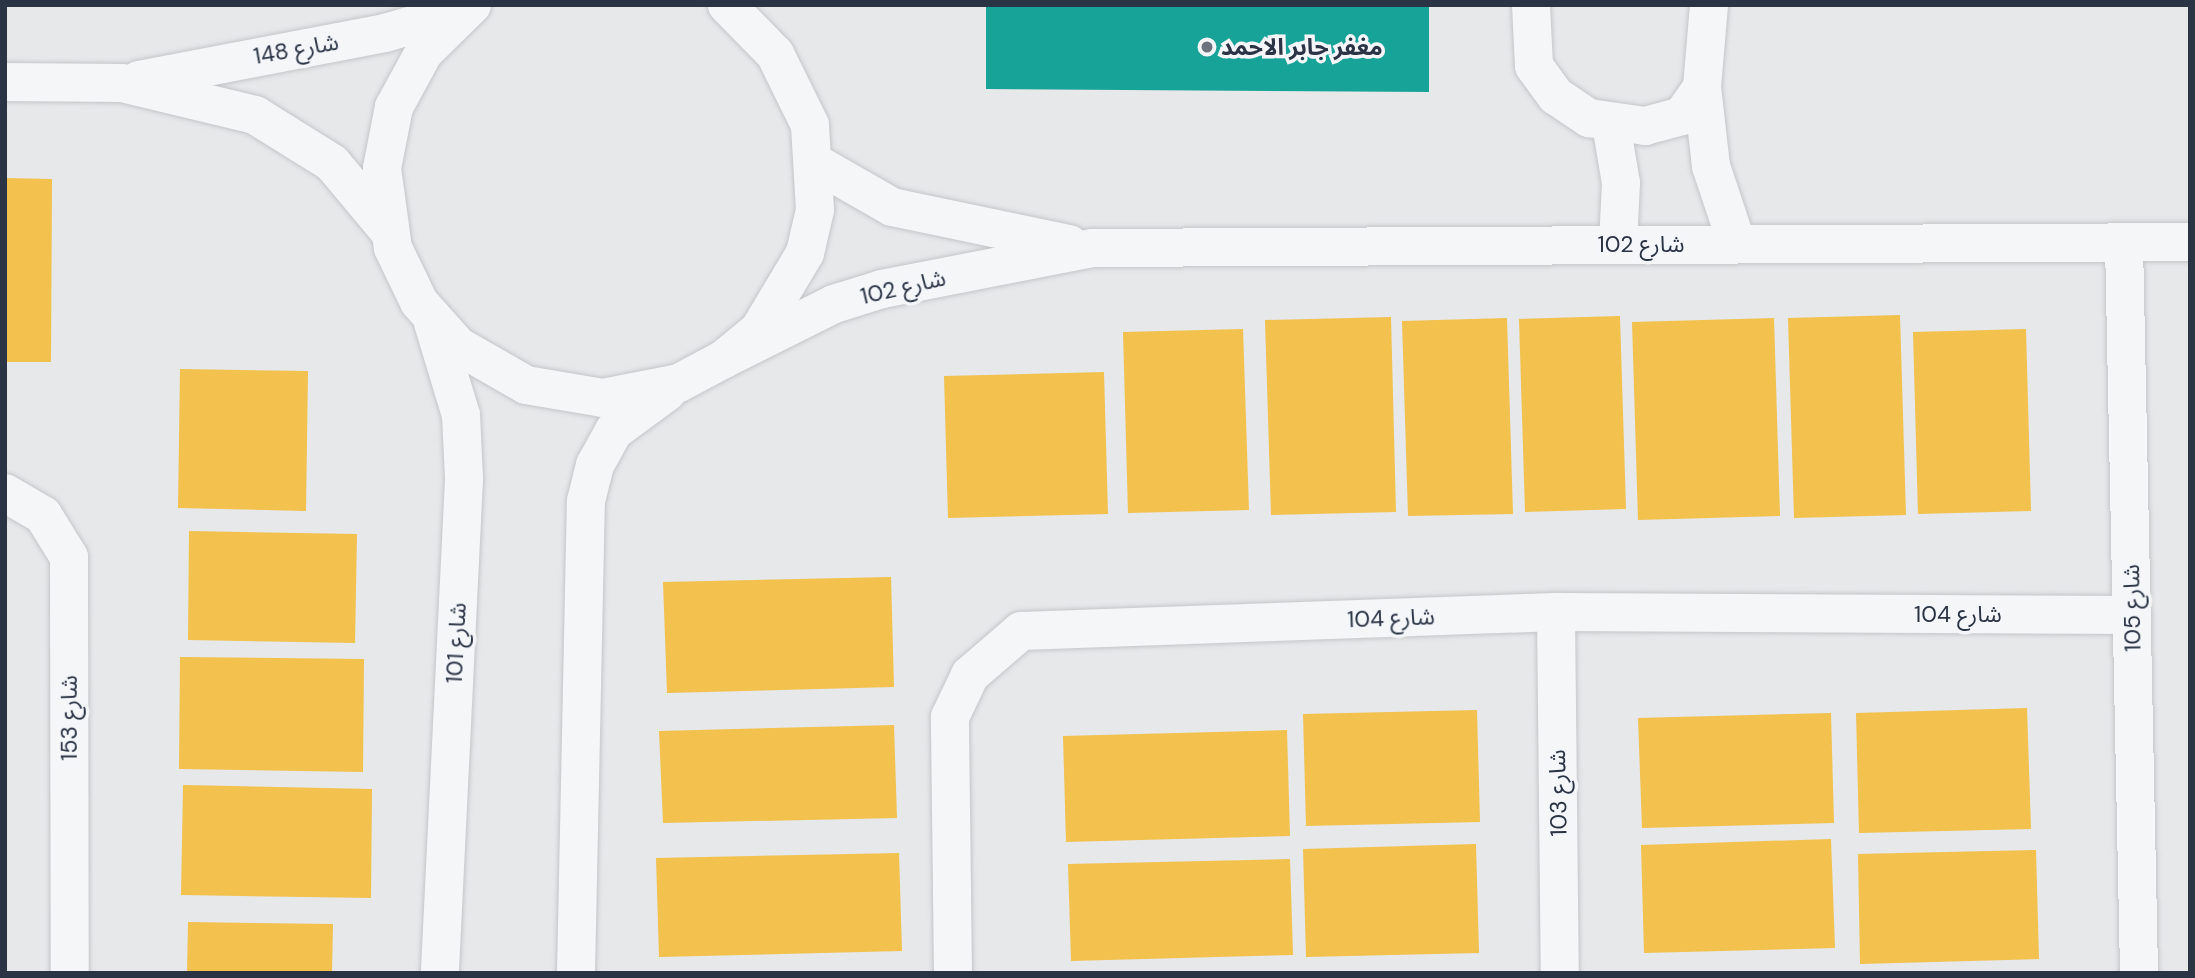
<!DOCTYPE html>
<html>
<head>
<meta charset="utf-8">
<style>
  body { margin:0 }
  #map { position:relative; width:2195px; height:978px; overflow:hidden; background:#e6e8ea; font-family:"DM Sans","Noto Sans Arabic",sans-serif }
  div>[style] { position:absolute }
  [style*='--x'] { left:calc(var(--x)*1px); top:calc(var(--y)*1px); width:calc(var(--w)*1px); rotate:calc(var(--a)*1deg) }
  .homes>* { inset:0; background:#f2c14e }
  .public>* { inset:0; background:#17a398 }
  .roads { filter:drop-shadow(0 0 2px #c4c6c8) drop-shadow(0 0 2px #c4c6c8) }
  .minor>* { height:38px; margin:-19px; padding:0 19px; transform-origin:19px; border-radius:19px; background:#f5f6f7 }
  .dots>* { width:19px; height:19px; translate:-50% -50%; box-sizing:border-box; border:4px solid #f4f6f9; border-radius:50% }
  span { translate:-50% -50%; white-space:nowrap; text-align:center; line-height:1.15; -webkit-text-stroke:7px #f4f6f9; paint-order:stroke }
  .poi-label { font-size:23px; color:#2b3445; font-weight:700 }
  .left { translate:0 -50%; text-align:left }
  .street-label { font-size:23px; color:#2b3445 }
  .frame { position:absolute; inset:0; border:7px solid #2b3445; pointer-events:none }
</style>
</head>
<body>
<div id="map">
  <div class="homes">
    <i style="clip-path:polygon(5px 178px,52px 179px,51px 362px,5px 362px)"></i>
    <i style="clip-path:polygon(1900px 315px,1906px 515px,1794px 518px,1788px 318px)"></i>
    <i style="clip-path:polygon(1620px 316px,1626px 509px,1525px 512px,1519px 319px)"></i>
    <i style="clip-path:polygon(1391px 317px,1396px 512px,1271px 515px,1265px 320px)"></i>
    <i style="clip-path:polygon(1507px 318px,1513px 514px,1408px 516px,1402px 321px)"></i>
    <i style="clip-path:polygon(1774px 318px,1780px 516px,1638px 520px,1632px 322px)"></i>
    <i style="clip-path:polygon(1243px 329px,1249px 510px,1128px 513px,1123px 332px)"></i>
    <i style="clip-path:polygon(2026px 329px,2031px 511px,1918px 514px,1913px 332px)"></i>
    <i style="clip-path:polygon(180px 369px,308px 371px,306px 511px,178px 508px)"></i>
    <i style="clip-path:polygon(1104px 372px,1108px 514px,948px 518px,944px 376px)"></i>
    <i style="clip-path:polygon(189px 531px,357px 534px,355px 643px,188px 640px)"></i>
    <i style="clip-path:polygon(891px 577px,894px 687px,667px 693px,663px 582px)"></i>
    <i style="clip-path:polygon(180px 657px,364px 659px,363px 772px,179px 769px)"></i>
    <i style="clip-path:polygon(2027px 708px,2031px 829px,1859px 833px,1856px 713px)"></i>
    <i style="clip-path:polygon(1477px 710px,1480px 822px,1306px 826px,1303px 714px)"></i>
    <i style="clip-path:polygon(1831px 713px,1834px 823px,1642px 828px,1638px 718px)"></i>
    <i style="clip-path:polygon(894px 725px,897px 818px,663px 823px,659px 731px)"></i>
    <i style="clip-path:polygon(1287px 730px,1290px 836px,1066px 842px,1063px 736px)"></i>
    <i style="clip-path:polygon(183px 785px,372px 789px,371px 898px,181px 895px)"></i>
    <i style="clip-path:polygon(1831px 839px,1835px 948px,1644px 953px,1641px 845px)"></i>
    <i style="clip-path:polygon(1476px 844px,1479px 953px,1306px 957px,1303px 849px)"></i>
    <i style="clip-path:polygon(2036px 850px,2039px 959px,1860px 964px,1858px 854px)"></i>
    <i style="clip-path:polygon(899px 853px,902px 951px,659px 957px,656px 858px)"></i>
    <i style="clip-path:polygon(1290px 859px,1293px 955px,1071px 961px,1068px 864px)"></i>
    <i style="clip-path:polygon(188px 922px,333px 924px,332px 973px,187px 973px)"></i>
  </div>
  <div class="public">
    <i style="clip-path:polygon(986px 5px,1429px 5px,1429px 92px,986px 89px)"></i>
  </div>
  <div class="roads">
    <div class="minor">
      <i style="--x:472;--y:5;--w:67;--a:135.6"></i>
      <i style="--x:424;--y:52;--w:63;--a:118.6"></i>
      <i style="--x:394;--y:107;--w:62;--a:101.1"></i>
      <i style="--x:382;--y:168;--w:81;--a:82.2"></i>
      <i style="--x:393;--y:248;--w:60;--a:64.3"></i>
      <i style="--x:419;--y:302;--w:59;--a:48.4"></i>
      <i style="--x:458;--y:346;--w:78;--a:29.8"></i>
      <i style="--x:526;--y:385;--w:78;--a:9.6"></i>
      <i style="--x:603;--y:398;--w:77;--a:-11.2"></i>
      <i style="--x:679;--y:383;--w:51;--a:-28.1"></i>
      <i style="--x:724;--y:359;--w:45;--a:-39.6"></i>
      <i style="--x:759;--y:330;--w:90;--a:-59.1"></i>
      <i style="--x:805;--y:253;--w:44;--a:-76.9"></i>
      <i style="--x:815;--y:210;--w:85;--a:-93.4"></i>
      <i style="--x:810;--y:125;--w:79;--a:-116.2"></i>
      <i style="--x:775;--y:54;--w:69;--a:-134.4"></i>
      <i style="--x:1531;--y:5;--w:61;--a:87.2"></i>
      <i style="--x:1534;--y:66;--w:37;--a:54"></i>
      <i style="--x:1556;--y:96;--w:40;--a:34"></i>
      <i style="--x:1589;--y:118;--w:57;--a:8.1"></i>
      <i style="--x:1645;--y:126;--w:38;--a:-15"></i>
      <i style="--x:1682;--y:116;--w:35;--a:-55"></i>
      <i style="--x:1702;--y:87;--w:82;--a:-85.1"></i>
      <i style="--x:139;--y:80;--w:250;--a:-10.8"></i>
      <i style="--x:385;--y:33;--w:81;--a:-16.4"></i>
      <i style="--x:5;--y:82;--w:117;--a:0.5"></i>
      <i style="--x:122;--y:83;--w:137;--a:13.5"></i>
      <i style="--x:255;--y:115;--w:91;--a:31.9"></i>
      <i style="--x:332;--y:163;--w:87;--a:50.1"></i>
      <i style="--x:1702;--y:87;--w:80;--a:83.5"></i>
      <i style="--x:1711;--y:166;--w:82;--a:71.6"></i>
      <i style="--x:1611;--y:124;--w:60;--a:80.4"></i>
      <i style="--x:1621;--y:183;--w:61;--a:92.8"></i>
      <i style="--x:817;--y:164;--w:86;--a:29.8"></i>
      <i style="--x:892;--y:207;--w:181;--a:11.8"></i>
      <i style="--x:2124;--y:243;--w:730;--a:88.82"></i>
      <i style="--x:433;--y:323;--w:96;--a:73.1"></i>
      <i style="--x:461;--y:415;--w:64;--a:87.3"></i>
      <i style="--x:464;--y:479;--w:495;--a:92.8"></i>
      <i style="--x:724;--y:359;--w:123;--a:-26.6"></i>
      <i style="--x:834;--y:304;--w:50;--a:-17.4"></i>
      <i style="--x:882;--y:289;--w:214;--a:-11"></i>
      <i style="--x:1092;--y:248;--w:1098;--a:-0.31"></i>
      <i style="--x:5;--y:493;--w:44;--a:30.1"></i>
      <i style="--x:43;--y:515;--w:49;--a:58.2"></i>
      <i style="--x:69;--y:557;--w:416;--a:89.9"></i>
      <i style="--x:1556;--y:612;--w:361;--a:89.4"></i>
      <i style="--x:576;--y:973;--w:472;--a:-88.8"></i>
      <i style="--x:586;--y:501;--w:37;--a:-76"></i>
      <i style="--x:595;--y:465;--w:39;--a:-61"></i>
      <i style="--x:614;--y:431;--w:66;--a:-36.3"></i>
      <i style="--x:953;--y:973;--w:256;--a:-90.7"></i>
      <i style="--x:950;--y:717;--w:47;--a:-64.5"></i>
      <i style="--x:970;--y:675;--w:67;--a:-40.8"></i>
      <i style="--x:1021;--y:631;--w:535;--a:-2.03"></i>
      <i style="--x:1556;--y:612;--w:576;--a:0.3"></i>
    </div>
  </div>
  <div class="dots">
    <i style="left:1207px;top:47px;background:#6c737f"></i>
  </div>
  <div class="poi-label">
    <span class="left" style="left:1221px;top:47px">مغفر جابر الاحمد</span>
  </div>
  <div class="street-label">
    <span style="left:296px;top:49px;rotate:-10deg">شارع 148</span>
    <span style="left:1641px;top:244px">شارع 102</span>
    <span style="left:903px;top:287px;rotate:-13deg">شارع 102</span>
    <span style="left:2132px;top:608px;rotate:-91deg">شارع 105</span>
    <span style="left:1958px;top:614px">شارع 104</span>
    <span style="left:1391px;top:618px;rotate:-2deg">شارع 104</span>
    <span style="left:456px;top:643px;rotate:-87deg">شارع 101</span>
    <span style="left:69px;top:718px;rotate:-90deg">شارع 153</span>
    <span style="left:1558px;top:793px;rotate:-91deg">شارع 103</span>
  </div>
  <div class="frame"></div>
</div>
</body>
</html>
